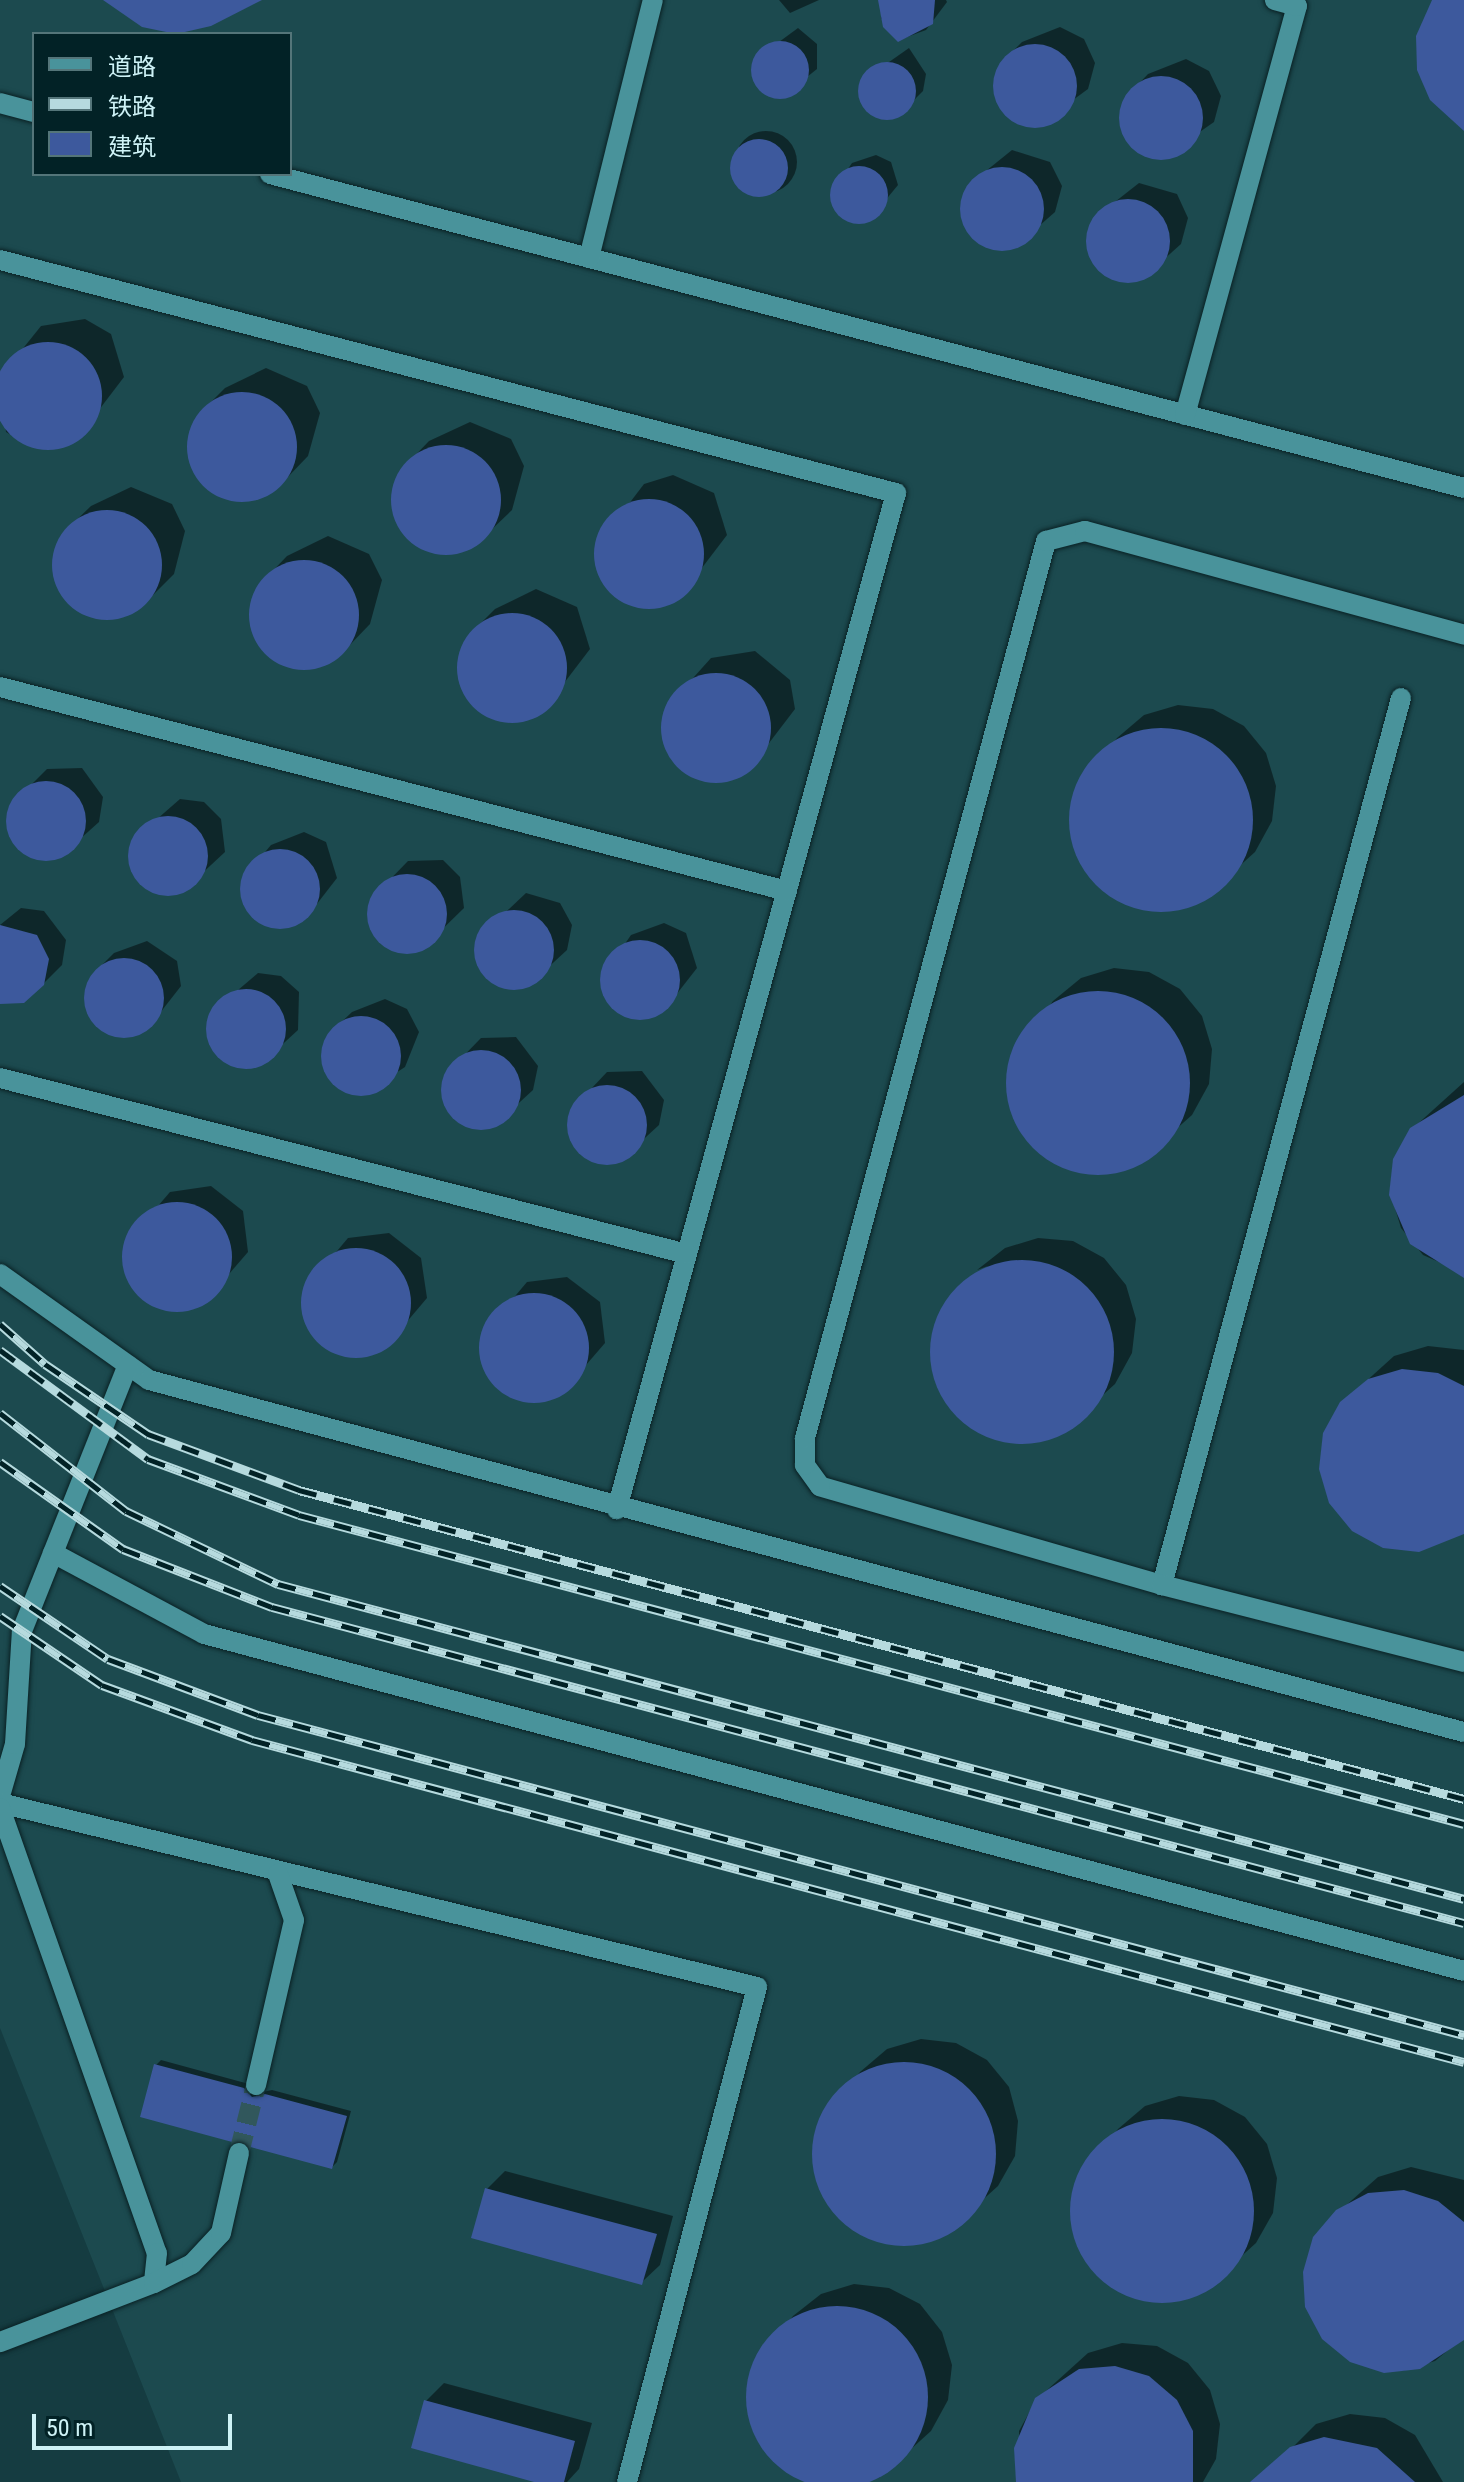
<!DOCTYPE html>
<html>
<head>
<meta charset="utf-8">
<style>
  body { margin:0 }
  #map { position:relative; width:1464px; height:2482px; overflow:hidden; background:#153c41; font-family:"Roboto Condensed","Noto Sans SC",sans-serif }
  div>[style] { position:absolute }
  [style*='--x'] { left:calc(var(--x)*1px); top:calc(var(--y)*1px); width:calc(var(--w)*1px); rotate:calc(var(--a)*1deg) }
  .built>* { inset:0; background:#1c4a4f }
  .shadow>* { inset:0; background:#0007 }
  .round { border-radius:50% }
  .building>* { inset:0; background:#3d599d }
  .minor-tunnel>* { height:20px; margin-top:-10px; transform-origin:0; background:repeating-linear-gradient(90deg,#31575c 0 20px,transparent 0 30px) }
  .roads { filter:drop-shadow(0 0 2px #0a2124) drop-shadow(0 0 2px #0a2124) }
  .minor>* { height:20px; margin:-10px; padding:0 10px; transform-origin:10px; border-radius:10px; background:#49939b }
  .rail>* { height:9px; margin-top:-4.5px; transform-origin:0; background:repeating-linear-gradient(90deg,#022226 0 18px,#b6dade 0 36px); box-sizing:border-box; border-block:2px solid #b6dade }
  span { translate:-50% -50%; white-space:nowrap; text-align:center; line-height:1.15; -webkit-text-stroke:6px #022226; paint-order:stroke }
  .legend { position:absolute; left:32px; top:32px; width:260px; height:144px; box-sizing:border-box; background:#022226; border:2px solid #547579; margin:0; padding:10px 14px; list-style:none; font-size:24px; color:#cef2f6 }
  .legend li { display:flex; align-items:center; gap:16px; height:40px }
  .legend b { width:40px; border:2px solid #547579 }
  .scale { position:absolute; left:32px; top:2414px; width:200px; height:36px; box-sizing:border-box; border:4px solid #cef2f6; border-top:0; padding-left:10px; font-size:24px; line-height:28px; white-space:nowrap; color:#cef2f6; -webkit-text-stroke:6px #022226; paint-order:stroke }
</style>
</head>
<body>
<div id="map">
  <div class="built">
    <i style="clip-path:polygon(evenodd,0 0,1464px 0,1464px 2482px,181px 2482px,0 2028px,0 0,34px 34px,290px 34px,290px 174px,34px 174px,34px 34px)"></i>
  </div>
  <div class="shadow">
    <i style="clip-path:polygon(779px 0,819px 0,790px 13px)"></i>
    <i style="clip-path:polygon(883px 0,946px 0,947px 2px,926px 30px,899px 40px,881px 18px)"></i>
    <i style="clip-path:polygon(1060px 27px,1084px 39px,1095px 63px,1088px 89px,1036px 127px,1012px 119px,997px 99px,1004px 60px,1022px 42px)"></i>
    <i style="clip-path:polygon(798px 28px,817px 44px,817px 69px,782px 97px,764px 92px,754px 77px,756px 59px)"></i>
    <i style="clip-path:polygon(909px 48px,926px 74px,923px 91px,897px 117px,879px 118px,860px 99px,862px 81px)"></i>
    <i style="clip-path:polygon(1186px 59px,1209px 71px,1221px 96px,1214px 122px,1161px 159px,1137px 151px,1123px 131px,1130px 93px,1148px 74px)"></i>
    <i class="round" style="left:735px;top:131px;width:62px;height:62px"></i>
    <i style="clip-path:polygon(1012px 150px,1050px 162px,1062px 186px,1055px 212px,1015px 247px,978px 241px,962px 208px,971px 183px)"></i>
    <i style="clip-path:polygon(876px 155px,891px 162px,898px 185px,870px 219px,852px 221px,837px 210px,832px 192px,852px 163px)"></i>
    <i style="clip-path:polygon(1139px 183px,1177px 194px,1188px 218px,1181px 244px,1142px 279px,1105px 274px,1090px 254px,1097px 216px)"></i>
    <i style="clip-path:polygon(85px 319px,111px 334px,124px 377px,76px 440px,32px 447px,6px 432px,0 377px,41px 326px)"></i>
    <i style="clip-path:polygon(266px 368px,307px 386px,320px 413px,308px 456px,284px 481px,243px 500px,202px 483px,189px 440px,201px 412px,225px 388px)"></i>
    <i style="clip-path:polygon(470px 422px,511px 439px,524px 466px,512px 510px,487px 534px,447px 553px,406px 536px,393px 509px,405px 466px,429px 441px)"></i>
    <i style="clip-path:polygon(673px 475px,714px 493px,727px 535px,679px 598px,635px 605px,609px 590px,596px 547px,644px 484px)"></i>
    <i style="clip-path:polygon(131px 487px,172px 504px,185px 531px,174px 574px,149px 599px,108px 618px,68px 601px,54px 574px,66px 530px,91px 506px)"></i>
    <i style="clip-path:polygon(328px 536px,369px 554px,382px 580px,370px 624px,346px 649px,305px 668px,264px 650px,251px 608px,263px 581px,287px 556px)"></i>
    <i style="clip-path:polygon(536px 589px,577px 607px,590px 649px,542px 712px,497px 720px,472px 704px,458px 661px,470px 634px,495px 609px)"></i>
    <i style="clip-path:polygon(755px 651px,790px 680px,795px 709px,747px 772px,702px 780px,668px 751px,667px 707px,711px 658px)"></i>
    <i style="clip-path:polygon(1178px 705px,1213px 709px,1244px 726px,1266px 753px,1276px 786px,1272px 821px,1255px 852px,1203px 899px,1169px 909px,1134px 905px,1103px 889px,1081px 861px,1072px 828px,1075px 793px,1117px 738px,1144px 715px)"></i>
    <i style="clip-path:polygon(82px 768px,103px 797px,99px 822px,60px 857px,23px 852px,9px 831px,11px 805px,47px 769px)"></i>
    <i style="clip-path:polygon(180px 799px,204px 802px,221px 819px,225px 852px,182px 892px,156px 893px,131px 866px,133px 840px)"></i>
    <i style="clip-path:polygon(304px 832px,326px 842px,337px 878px,306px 918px,269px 926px,248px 911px,242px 879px,271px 845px)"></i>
    <i style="clip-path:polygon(443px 860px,460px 877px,464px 908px,421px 950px,395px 950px,375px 935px,372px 898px,408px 861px)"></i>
    <i style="clip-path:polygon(526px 893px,560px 903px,572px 925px,567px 950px,529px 985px,491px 980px,477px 959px,476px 940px)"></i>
    <i style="clip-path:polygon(21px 908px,44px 911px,66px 940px,62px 965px,43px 984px,0 1000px,0 925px)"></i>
    <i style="clip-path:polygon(664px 923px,686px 933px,697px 968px,665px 1009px,642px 1019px,608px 1001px,602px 977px,631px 935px)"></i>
    <i style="clip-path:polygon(147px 941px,177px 961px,181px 986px,149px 1027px,125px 1036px,100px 1029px,85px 994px,95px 972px,114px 953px)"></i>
    <i style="clip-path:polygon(1114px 968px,1149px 972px,1180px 989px,1202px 1016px,1212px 1049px,1209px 1084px,1192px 1115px,1139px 1162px,1106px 1172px,1071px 1169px,1040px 1152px,1018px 1125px,1008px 1091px,1012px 1057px,1053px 1001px,1081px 978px)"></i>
    <i style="clip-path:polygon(258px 973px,281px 976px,299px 992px,298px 1030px,260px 1065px,234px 1066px,214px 1051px,211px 1013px)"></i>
    <i style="clip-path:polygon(385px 999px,407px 1009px,419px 1032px,405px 1067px,362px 1095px,338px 1087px,324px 1066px,333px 1030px,352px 1012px)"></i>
    <i style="clip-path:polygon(516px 1037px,538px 1066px,533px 1090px,494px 1126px,469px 1127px,443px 1100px,446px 1074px,481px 1038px)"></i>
    <i style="clip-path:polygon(642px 1071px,664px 1100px,659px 1125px,621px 1160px,583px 1155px,569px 1134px,572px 1109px,607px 1072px)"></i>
    <i style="clip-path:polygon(1464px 1082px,1464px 1273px,1423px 1255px,1401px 1228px,1391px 1195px,1412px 1129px)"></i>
    <i style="clip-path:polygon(211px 1186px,243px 1211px,248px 1252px,204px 1303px,163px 1309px,131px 1284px,126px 1243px,170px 1192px)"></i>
    <i style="clip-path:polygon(389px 1233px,421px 1258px,427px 1298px,383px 1350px,342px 1355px,309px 1330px,304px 1290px,348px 1238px)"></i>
    <i style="clip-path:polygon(1038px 1238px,1073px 1241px,1104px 1258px,1126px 1285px,1136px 1319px,1132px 1353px,1115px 1384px,1063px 1431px,1030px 1441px,995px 1438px,964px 1421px,942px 1394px,932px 1360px,936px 1326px,952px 1295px,988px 1266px,977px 1270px,1005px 1248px)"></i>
    <i style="clip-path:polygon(567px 1277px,600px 1302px,605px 1343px,561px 1394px,520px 1399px,488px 1374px,483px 1334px,527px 1282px)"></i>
    <i style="clip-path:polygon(1428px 1346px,1464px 1350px,1464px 1530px,1419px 1550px,1342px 1403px,1394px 1356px)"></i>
    <i style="clip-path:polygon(921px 2039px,956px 2043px,987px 2060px,1009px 2087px,1018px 2121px,1015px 2156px,998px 2186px,945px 2234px,912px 2244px,877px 2240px,846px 2223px,824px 2196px,814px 2162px,818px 2127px,860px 2072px,887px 2049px)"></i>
    <i style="clip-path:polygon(161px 2060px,249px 2084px,258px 2093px,272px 2090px,351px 2111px,337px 2162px,332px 2167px,156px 2065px)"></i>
    <i style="clip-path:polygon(1179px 2096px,1214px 2100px,1245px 2117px,1267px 2144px,1277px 2178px,1273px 2213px,1256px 2243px,1203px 2291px,1170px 2300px,1135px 2297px,1104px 2280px,1082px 2253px,1072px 2219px,1076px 2184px,1118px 2129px,1145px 2106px)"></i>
    <i style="clip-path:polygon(1411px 2167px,1464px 2180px,1464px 2337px,1435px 2361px,1402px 2371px,1325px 2224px,1378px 2177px)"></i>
    <i style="clip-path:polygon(505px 2171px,673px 2216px,660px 2265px,642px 2282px,474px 2237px,487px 2189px)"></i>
    <i style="clip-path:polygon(854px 2284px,889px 2288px,920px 2304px,942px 2332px,952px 2365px,948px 2400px,931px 2431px,879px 2478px,806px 2482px,779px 2467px,757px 2440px,747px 2407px,751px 2372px,793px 2316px,821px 2294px)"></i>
    <i style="clip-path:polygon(1122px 2343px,1157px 2346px,1188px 2363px,1210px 2390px,1220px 2424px,1216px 2459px,1203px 2482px,1020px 2482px,1019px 2431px,1036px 2400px,1088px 2353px)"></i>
    <i style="clip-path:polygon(444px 2383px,592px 2423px,579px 2469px,567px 2482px,542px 2482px,426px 2401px)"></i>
    <i style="clip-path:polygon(1350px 2414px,1385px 2418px,1415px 2435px,1443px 2482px,1258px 2482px,1316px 2424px)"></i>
  </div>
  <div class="building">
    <i style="clip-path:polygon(103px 0,262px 0,211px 26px,176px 34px,142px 27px)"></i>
    <i style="clip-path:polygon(878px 0,935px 0,933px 24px,898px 42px,883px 27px)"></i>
    <i style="clip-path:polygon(1432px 0,1464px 0,1464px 131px,1430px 100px,1417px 70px,1416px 36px)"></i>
    <i class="round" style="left:751px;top:41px;width:58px;height:58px"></i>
    <i class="round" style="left:993px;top:44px;width:84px;height:84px"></i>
    <i class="round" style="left:858px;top:62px;width:58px;height:58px"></i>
    <i class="round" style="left:1119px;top:76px;width:84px;height:84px"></i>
    <i class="round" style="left:730px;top:139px;width:58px;height:58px"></i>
    <i class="round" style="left:830px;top:166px;width:58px;height:58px"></i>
    <i class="round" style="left:960px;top:167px;width:84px;height:84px"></i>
    <i class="round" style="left:1086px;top:199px;width:84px;height:84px"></i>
    <i class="round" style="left:-6px;top:342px;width:108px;height:108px"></i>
    <i class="round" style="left:187px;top:392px;width:110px;height:110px"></i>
    <i class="round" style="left:391px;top:445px;width:110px;height:110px"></i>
    <i class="round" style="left:594px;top:499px;width:110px;height:110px"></i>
    <i class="round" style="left:52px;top:510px;width:110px;height:110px"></i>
    <i class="round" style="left:249px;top:560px;width:110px;height:110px"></i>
    <i class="round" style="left:457px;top:613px;width:110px;height:110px"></i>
    <i class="round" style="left:661px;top:673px;width:110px;height:110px"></i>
    <i class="round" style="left:1069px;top:728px;width:184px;height:184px"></i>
    <i class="round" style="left:6px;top:781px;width:80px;height:80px"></i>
    <i class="round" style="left:128px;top:816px;width:80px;height:80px"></i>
    <i class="round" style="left:240px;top:849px;width:80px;height:80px"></i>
    <i class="round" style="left:367px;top:874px;width:80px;height:80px"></i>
    <i class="round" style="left:474px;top:910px;width:80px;height:80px"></i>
    <i style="clip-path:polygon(0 925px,37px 935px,49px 959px,44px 985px,24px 1003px,0 1004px)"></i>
    <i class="round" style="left:600px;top:940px;width:80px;height:80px"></i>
    <i class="round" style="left:84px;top:958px;width:80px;height:80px"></i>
    <i class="round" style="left:206px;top:989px;width:80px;height:80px"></i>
    <i class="round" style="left:1006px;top:991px;width:184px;height:184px"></i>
    <i class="round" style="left:321px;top:1016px;width:80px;height:80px"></i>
    <i class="round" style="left:441px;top:1050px;width:80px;height:80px"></i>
    <i class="round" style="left:567px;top:1085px;width:80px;height:80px"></i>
    <i style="clip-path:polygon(1464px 1095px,1464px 1278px,1410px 1244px,1389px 1195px,1393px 1159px,1410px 1128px)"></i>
    <i class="round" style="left:122px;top:1202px;width:110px;height:110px"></i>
    <i class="round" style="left:301px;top:1248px;width:110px;height:110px"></i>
    <i class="round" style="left:930px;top:1260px;width:184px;height:184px"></i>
    <i class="round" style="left:479px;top:1293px;width:110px;height:110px"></i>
    <i style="clip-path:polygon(1402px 1369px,1438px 1373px,1464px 1386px,1464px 1534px,1419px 1552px,1383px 1548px,1352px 1531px,1329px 1503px,1319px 1469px,1323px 1433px,1340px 1402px,1368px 1379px)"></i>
    <i class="round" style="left:812px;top:2062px;width:184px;height:184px"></i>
    <i style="clip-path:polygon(154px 2064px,244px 2088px,252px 2097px,265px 2094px,347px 2116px,332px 2169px,140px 2117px)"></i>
    <i class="round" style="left:1070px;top:2119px;width:184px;height:184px"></i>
    <i style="clip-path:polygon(485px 2188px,657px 2234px,642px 2285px,471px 2238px)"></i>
    <i style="clip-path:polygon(1404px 2190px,1438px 2201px,1464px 2222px,1464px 2340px,1420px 2369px,1384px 2373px,1350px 2362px,1322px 2339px,1305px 2307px,1303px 2272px,1313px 2237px,1336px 2210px,1368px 2193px)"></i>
    <i class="round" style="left:746px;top:2306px;width:182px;height:182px"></i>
    <i style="clip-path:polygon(1115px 2366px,1149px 2376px,1177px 2400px,1193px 2431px,1193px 2482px,1016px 2482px,1014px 2448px,1035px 2398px,1079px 2369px)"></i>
    <i style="clip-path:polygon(424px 2400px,575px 2441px,564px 2482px,534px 2482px,411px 2448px)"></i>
    <i style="clip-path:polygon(1324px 2437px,1377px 2448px,1415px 2482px,1250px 2482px,1290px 2447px)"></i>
  </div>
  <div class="minor-tunnel">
    <i style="--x:239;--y:2153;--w:70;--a:-76"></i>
  </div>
  <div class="roads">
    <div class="minor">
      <i style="--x:0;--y:103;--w:35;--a:15"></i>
      <i style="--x:270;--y:174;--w:1235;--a:14.73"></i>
      <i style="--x:589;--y:258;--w:266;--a:-76.1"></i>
      <i style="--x:0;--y:260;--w:926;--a:14.58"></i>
      <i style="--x:896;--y:493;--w:1054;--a:105.36"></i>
      <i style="--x:1185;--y:415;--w:424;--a:-74.7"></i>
      <i style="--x:1297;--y:6;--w:23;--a:-165"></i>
      <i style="--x:0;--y:687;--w:813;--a:14.53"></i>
      <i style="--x:1401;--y:698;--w:919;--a:105.08"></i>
      <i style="--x:1162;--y:1585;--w:356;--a:-163.9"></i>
      <i style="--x:820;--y:1486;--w:26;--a:-126"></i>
      <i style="--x:805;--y:1465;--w:27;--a:-90"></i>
      <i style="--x:805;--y:1438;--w:929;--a:-74.96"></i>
      <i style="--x:1046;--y:541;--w:40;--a:-14.4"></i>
      <i style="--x:1085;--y:531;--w:393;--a:15.3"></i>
      <i style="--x:0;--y:1078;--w:709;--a:14.37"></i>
      <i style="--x:0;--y:1274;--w:183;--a:35.4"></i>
      <i style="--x:149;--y:1380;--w:1361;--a:14.99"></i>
      <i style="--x:53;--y:1553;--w:171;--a:28.2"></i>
      <i style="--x:204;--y:1634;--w:1304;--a:14.97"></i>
      <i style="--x:1162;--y:1585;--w:312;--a:14.3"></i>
      <i style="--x:0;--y:1796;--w:54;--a:-73.9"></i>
      <i style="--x:15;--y:1744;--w:113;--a:-86.5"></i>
      <i style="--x:22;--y:1631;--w:286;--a:-68.3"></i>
      <i style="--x:0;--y:1803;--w:779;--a:13.66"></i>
      <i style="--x:757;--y:1987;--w:512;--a:104.72"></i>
      <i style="--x:0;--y:1808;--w:472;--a:70.6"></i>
      <i style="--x:157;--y:2253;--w:30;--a:96"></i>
      <i style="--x:154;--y:2283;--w:165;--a:159"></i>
      <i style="--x:256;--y:2085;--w:169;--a:-77"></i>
      <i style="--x:294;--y:1920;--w:49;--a:-109.2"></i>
      <i style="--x:154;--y:2283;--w:42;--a:-26.6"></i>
      <i style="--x:192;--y:2264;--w:42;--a:-46.9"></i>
      <i style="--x:221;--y:2233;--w:82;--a:-77.3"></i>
    </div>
  </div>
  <div class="rail">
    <i style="--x:0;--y:1324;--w:60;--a:41.6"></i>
    <i style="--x:45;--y:1364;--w:125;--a:34.2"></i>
    <i style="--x:148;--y:1434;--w:161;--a:20.3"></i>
    <i style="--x:299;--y:1490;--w:1205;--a:14.85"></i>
    <i style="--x:0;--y:1350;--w:184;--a:36.4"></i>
    <i style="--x:148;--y:1459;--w:161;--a:20.3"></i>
    <i style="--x:299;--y:1515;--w:1205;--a:14.85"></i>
    <i style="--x:0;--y:1413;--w:160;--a:37.9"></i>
    <i style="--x:126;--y:1511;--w:169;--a:25.7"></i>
    <i style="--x:278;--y:1584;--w:1227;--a:14.87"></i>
    <i style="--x:0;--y:1462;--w:151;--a:35.3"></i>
    <i style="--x:123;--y:1549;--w:160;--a:21.3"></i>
    <i style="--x:272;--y:1607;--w:1233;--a:14.85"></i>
    <i style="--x:0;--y:1586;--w:130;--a:34.1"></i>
    <i style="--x:108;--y:1659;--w:160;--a:20.5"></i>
    <i style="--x:258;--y:1715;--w:1248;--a:14.86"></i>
    <i style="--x:0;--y:1616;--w:123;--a:34.1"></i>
    <i style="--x:102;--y:1685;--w:160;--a:20.1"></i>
    <i style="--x:252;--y:1740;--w:1254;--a:14.88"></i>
  </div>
  <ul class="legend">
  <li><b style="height:10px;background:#49939b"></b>道路</li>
  <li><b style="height:10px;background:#b6dade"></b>铁路</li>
  <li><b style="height:22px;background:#3d599d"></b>建筑</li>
  </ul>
  <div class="scale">50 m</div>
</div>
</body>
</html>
